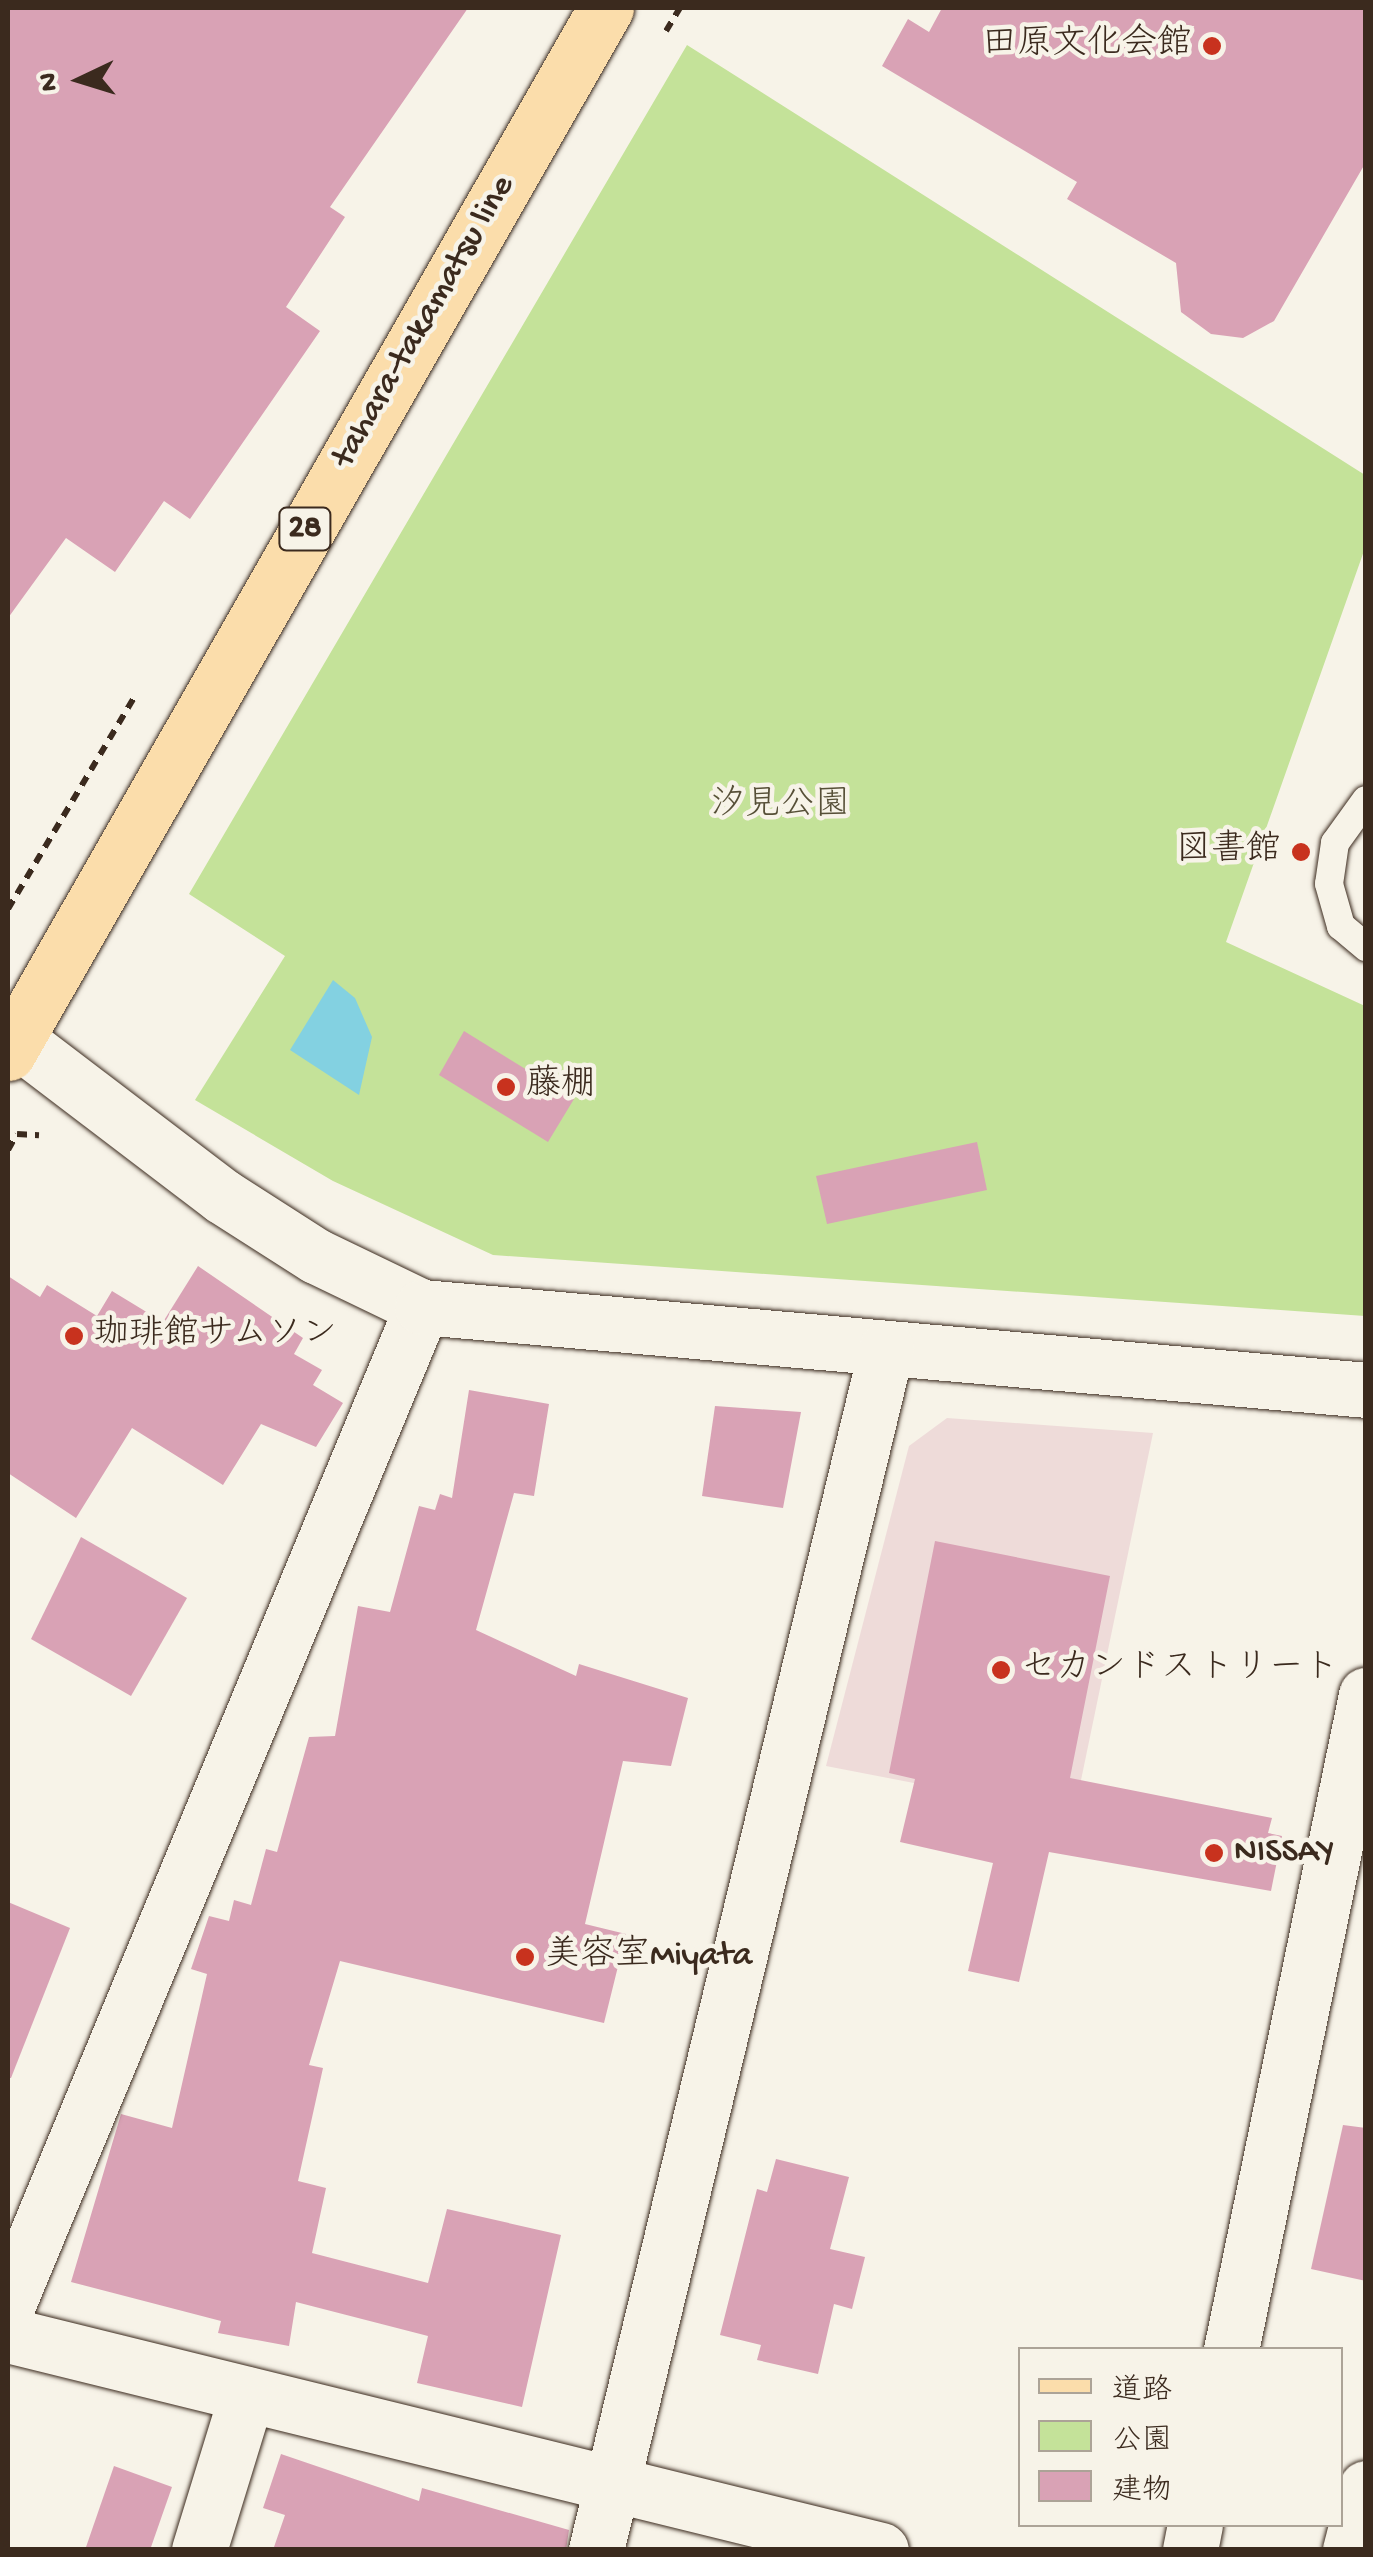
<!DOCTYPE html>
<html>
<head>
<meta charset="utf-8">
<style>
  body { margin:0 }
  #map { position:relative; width:1373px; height:2557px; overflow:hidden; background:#f7f3e8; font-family:"Gochi Hand","Klee One",sans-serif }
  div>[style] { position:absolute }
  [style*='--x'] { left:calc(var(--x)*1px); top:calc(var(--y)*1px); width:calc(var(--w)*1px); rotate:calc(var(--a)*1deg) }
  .built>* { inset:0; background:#eedbd9 }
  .green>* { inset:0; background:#c4e299 }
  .water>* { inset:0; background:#83d1e1 }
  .building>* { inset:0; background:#d9a2b5 }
  .path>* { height:6px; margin-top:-3px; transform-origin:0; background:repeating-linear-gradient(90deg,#3b2a1e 0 10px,transparent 0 18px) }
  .roads { filter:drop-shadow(0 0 2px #3b2a1e) drop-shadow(0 0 2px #3b2a1e) }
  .lane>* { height:28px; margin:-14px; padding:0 14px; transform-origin:14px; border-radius:14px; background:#f7f3e8 }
  .street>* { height:55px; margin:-27.5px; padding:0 27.5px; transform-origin:27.5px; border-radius:27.5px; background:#f7f3e8 }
  .secondary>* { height:55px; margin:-27.5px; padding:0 27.5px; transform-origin:27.5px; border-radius:27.5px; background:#f7f3e8 }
  .primary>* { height:55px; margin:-27.5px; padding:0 27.5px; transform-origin:27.5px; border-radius:27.5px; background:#fbddab }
  .dots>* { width:28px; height:28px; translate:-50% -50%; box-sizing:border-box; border:5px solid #f7f3e8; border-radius:50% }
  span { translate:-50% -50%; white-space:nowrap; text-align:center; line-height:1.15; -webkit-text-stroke:9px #f7f3e8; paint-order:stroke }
  .shield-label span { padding:2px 8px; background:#f7f3e8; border:2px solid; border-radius:8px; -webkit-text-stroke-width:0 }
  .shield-label { font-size:32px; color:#3b2a1e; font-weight:700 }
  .poi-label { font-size:35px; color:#3b2a1e }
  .right { translate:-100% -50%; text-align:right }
  .left { translate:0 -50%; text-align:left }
  .street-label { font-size:35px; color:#3b2a1e }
  .park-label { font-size:35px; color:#564f37 }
  .frame { position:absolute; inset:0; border:10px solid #3b2a1e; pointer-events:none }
  .legend { position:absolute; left:1018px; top:2347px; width:325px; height:180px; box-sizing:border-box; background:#f7f3e8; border:2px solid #aca397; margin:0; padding:12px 18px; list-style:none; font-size:30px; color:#3b2a1e }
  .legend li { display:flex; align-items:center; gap:20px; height:50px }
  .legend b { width:50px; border:2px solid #aca397 }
  .north { position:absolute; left:30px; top:30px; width:100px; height:100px; -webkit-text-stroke:8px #f7f3e8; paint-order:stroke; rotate:266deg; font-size:28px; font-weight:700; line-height:40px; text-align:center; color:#3b2a1e }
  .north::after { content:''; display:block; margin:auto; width:35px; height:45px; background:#3b2a1e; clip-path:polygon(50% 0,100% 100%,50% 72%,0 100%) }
</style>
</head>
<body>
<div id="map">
  <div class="built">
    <i style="clip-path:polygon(947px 1418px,1153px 1433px,1074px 1814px,826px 1766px,909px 1446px)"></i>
  </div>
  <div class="green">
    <i style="clip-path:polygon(687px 45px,1365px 475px,1365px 548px,1226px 942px,1365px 1006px,1365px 1316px,493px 1255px,333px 1181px,195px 1100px,285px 956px,189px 894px)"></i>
  </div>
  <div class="water">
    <i style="clip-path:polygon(333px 980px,355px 998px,372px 1037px,359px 1095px,290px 1050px)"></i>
  </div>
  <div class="building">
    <i style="clip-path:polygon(8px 8px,468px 8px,330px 207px,345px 217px,286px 307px,320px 331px,190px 519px,164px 501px,115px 572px,66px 538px,8px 618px)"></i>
    <i style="clip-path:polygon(942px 8px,1366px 8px,1366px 162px,1274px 321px,1243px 338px,1211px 334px,1181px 312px,1176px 263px,1067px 199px,1077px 182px,882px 66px,908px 19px,929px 32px)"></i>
    <i style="clip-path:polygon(464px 1031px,574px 1099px,548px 1142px,439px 1075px)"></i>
    <i style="clip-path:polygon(977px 1142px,987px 1190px,827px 1224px,816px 1176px)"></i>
    <i style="clip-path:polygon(198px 1266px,303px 1338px,294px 1354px,322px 1370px,313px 1385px,343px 1403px,316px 1447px,261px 1424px,223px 1485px,132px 1428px,76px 1518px,8px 1473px,8px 1276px,40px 1297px,47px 1285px,97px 1316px,112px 1291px,163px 1322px)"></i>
    <i style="clip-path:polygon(469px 1390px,549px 1404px,534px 1496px,514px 1493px,476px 1630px,576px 1676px,579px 1664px,688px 1698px,671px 1766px,623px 1761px,585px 1924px,626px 1934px,604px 2023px,340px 1961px,309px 2065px,323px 2068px,298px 2181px,326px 2188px,312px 2253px,428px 2283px,447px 2209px,561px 2235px,522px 2407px,417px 2383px,428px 2336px,296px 2302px,289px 2346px,218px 2333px,221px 2321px,71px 2282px,121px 2114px,172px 2128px,207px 1974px,191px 1969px,209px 1916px,229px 1921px,234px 1900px,251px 1905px,266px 1849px,277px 1852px,309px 1737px,335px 1736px,358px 1606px,390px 1612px,419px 1506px,435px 1510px,440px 1494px,452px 1498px)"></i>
    <i style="clip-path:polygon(715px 1406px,801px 1412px,783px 1508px,702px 1496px)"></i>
    <i style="clip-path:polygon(81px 1537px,187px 1598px,131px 1696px,31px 1639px)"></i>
    <i style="clip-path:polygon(935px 1541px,1110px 1576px,1070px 1778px,1272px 1818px,1268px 1833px,1282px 1836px,1271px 1891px,1049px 1852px,1019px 1982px,968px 1971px,993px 1863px,900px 1842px,915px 1779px,889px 1773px)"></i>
    <i style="clip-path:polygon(8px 1902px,70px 1928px,11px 2078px,8px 2078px)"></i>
    <i style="clip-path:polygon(1343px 2125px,1366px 2128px,1366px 2281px,1311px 2269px)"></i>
    <i style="clip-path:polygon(776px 2159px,849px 2177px,830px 2249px,865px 2257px,852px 2309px,834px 2304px,818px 2374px,757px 2360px,761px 2345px,720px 2335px,757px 2189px,767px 2192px)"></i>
    <i style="clip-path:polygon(281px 2454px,419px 2501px,422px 2488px,569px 2530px,566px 2550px,273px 2550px,285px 2515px,263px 2508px)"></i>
    <i style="clip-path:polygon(114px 2466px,172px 2487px,150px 2550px,85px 2550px)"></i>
  </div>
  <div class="path">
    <i style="--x:666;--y:31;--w:27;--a:-59"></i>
    <i style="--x:8;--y:909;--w:248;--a:-59.2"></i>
    <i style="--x:8;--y:1150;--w:18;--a:-61"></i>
    <i style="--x:17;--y:1134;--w:22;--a:3"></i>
  </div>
  <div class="roads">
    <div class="lane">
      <i style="--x:1366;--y:800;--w:53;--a:125.8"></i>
      <i style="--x:1335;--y:843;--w:41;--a:98.3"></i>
      <i style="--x:1329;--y:884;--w:44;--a:74.1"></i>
      <i style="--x:1341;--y:926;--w:33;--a:40"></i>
    </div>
    <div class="street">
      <i style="--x:8;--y:2304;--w:1080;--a:-67.45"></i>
      <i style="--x:8;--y:2335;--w:899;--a:13.84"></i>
      <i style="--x:1231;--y:2350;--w:669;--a:-78.35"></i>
      <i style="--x:199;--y:2550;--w:163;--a:-72.9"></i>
      <i style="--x:1190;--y:2550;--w:26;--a:-79"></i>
      <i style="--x:1350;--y:2550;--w:64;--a:-75.5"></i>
    </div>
    <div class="secondary">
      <i style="--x:8;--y:1033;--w:269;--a:37.3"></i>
      <i style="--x:222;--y:1196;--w:112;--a:32.6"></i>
      <i style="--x:316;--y:1256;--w:118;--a:25.7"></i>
      <i style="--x:422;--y:1307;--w:948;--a:5.02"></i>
      <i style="--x:596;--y:2550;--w:1236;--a:-76.42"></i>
    </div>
    <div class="primary">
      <i style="--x:8;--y:1053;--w:1204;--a:-60.22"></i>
    </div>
  </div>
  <div class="dots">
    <i style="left:1212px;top:46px;background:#c8321e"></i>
    <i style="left:1301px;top:852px;background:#c8321e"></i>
    <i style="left:506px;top:1087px;background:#c8321e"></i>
    <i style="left:74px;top:1336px;background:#c8321e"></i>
    <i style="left:1001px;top:1670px;background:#c8321e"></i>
    <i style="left:1214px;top:1853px;background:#c8321e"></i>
    <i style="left:525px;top:1957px;background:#c8321e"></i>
  </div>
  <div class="shield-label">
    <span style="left:305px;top:529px">28</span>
  </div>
  <div class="poi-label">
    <span class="right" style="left:1192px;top:46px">田原文化会館</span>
    <span class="right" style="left:1281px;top:852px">図書館</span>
    <span class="left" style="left:526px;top:1087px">藤棚</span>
    <span class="left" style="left:94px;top:1336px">珈琲館サムソン</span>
    <span class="left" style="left:1021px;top:1670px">セカンドストリート</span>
    <span class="left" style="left:1234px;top:1853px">NISSAY</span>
    <span class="left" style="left:545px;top:1957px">美容室Miyata</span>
  </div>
  <div class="street-label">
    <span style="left:425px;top:322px;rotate:-60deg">tahara-takamatsu line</span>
  </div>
  <div class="park-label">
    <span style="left:780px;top:807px">汐見公園</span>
  </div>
  <div class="frame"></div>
  <ul class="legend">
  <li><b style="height:12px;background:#fbddab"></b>道路</li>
  <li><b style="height:28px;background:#c4e299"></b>公園</li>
  <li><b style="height:28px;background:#d9a2b5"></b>建物</li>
  </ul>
  <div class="north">N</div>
</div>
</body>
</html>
